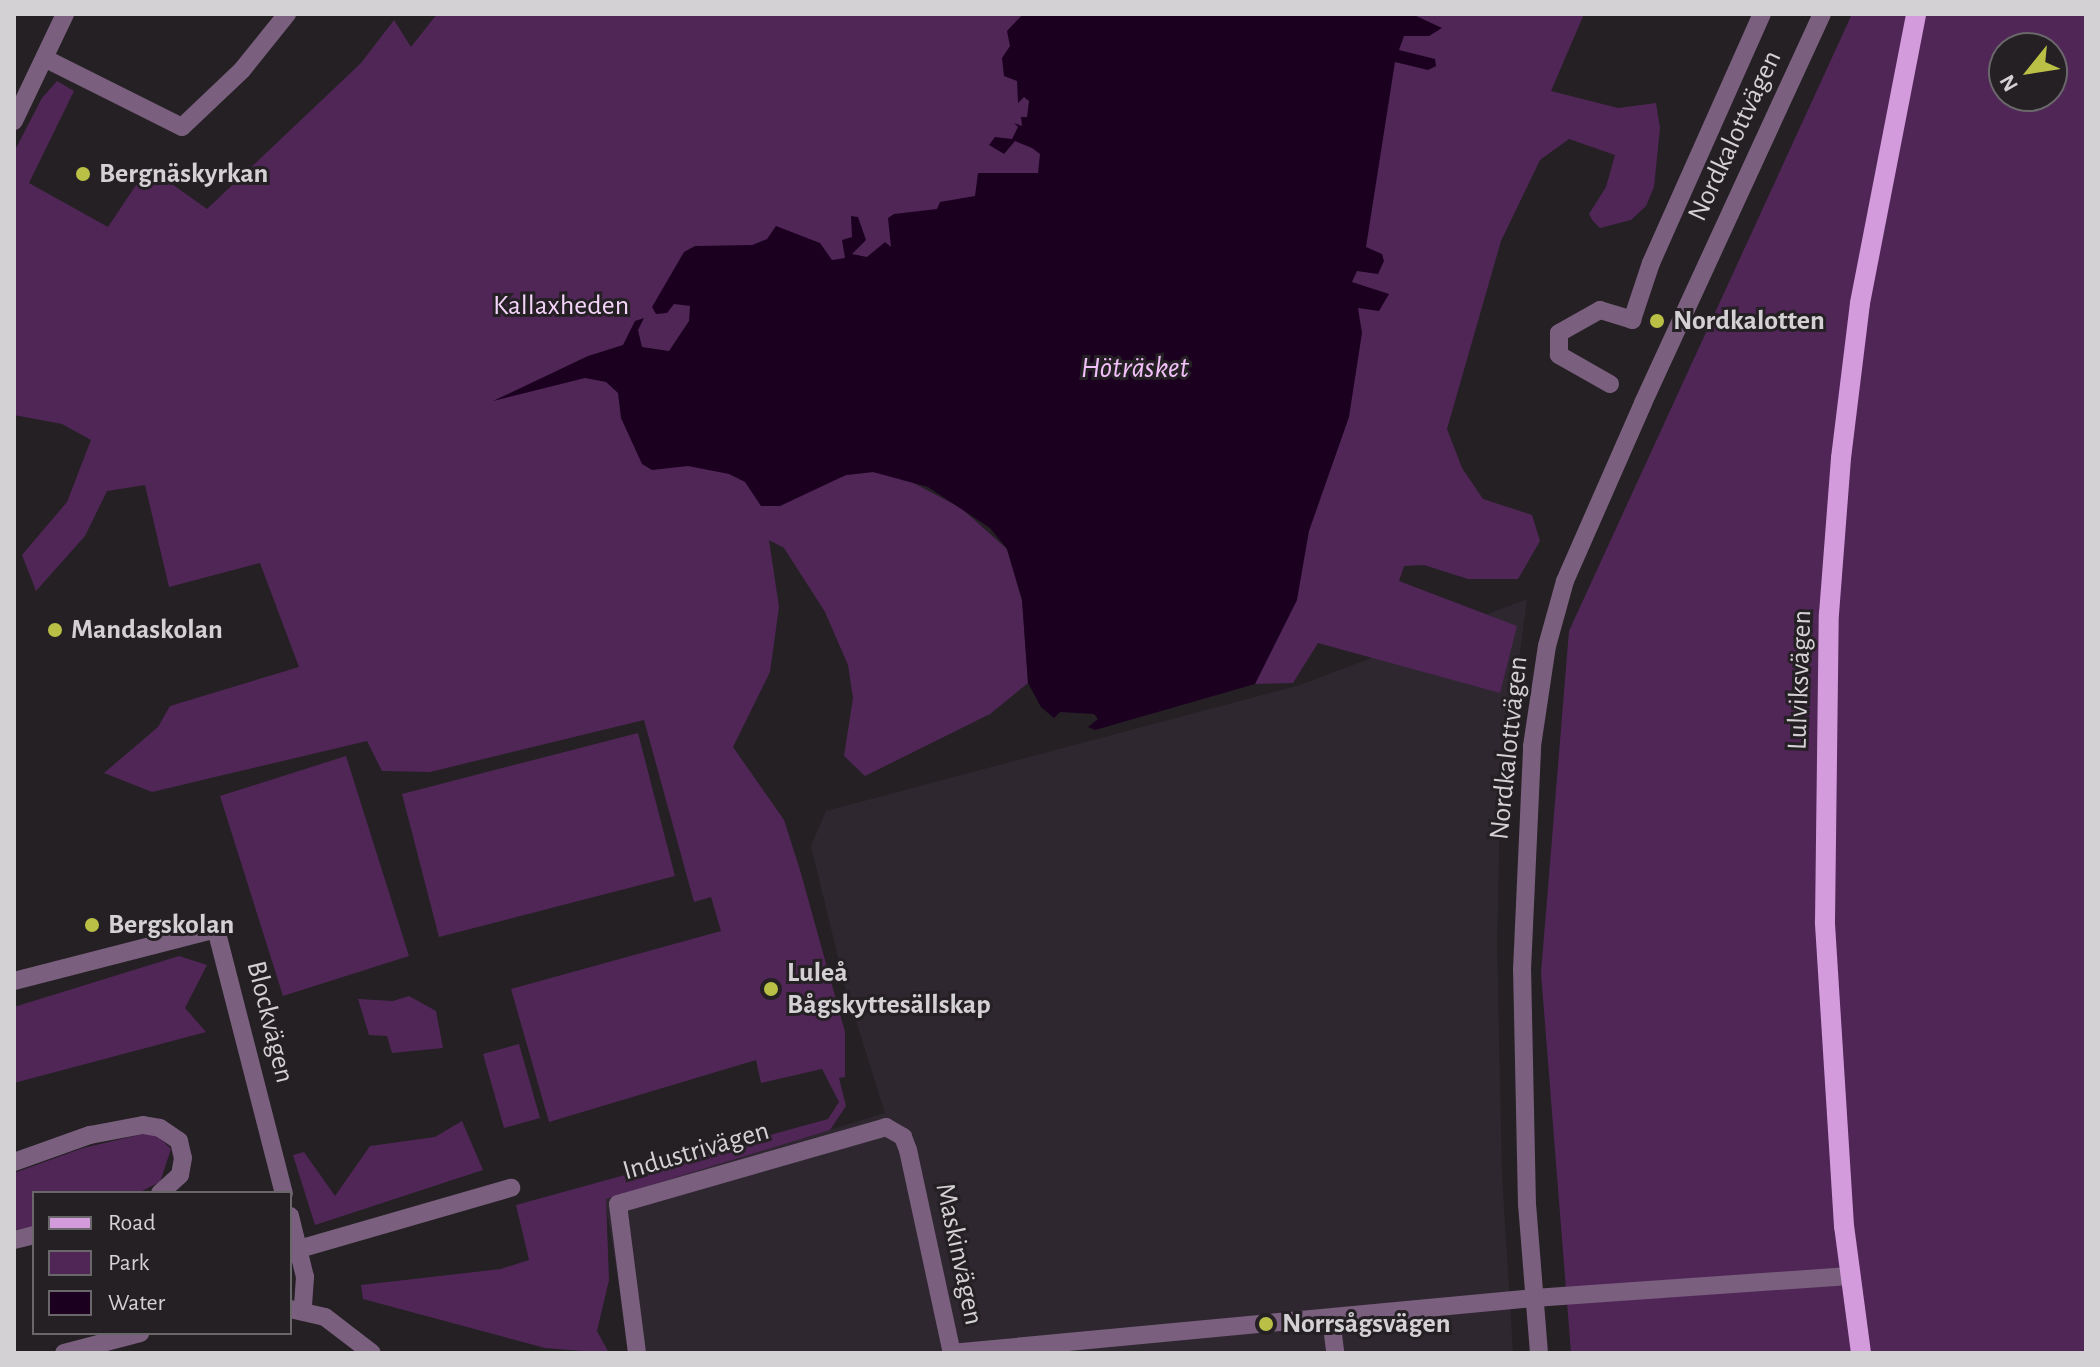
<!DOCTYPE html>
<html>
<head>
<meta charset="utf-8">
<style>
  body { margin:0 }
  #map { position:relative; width:2100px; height:1367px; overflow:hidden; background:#242024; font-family:"Alegreya Sans",sans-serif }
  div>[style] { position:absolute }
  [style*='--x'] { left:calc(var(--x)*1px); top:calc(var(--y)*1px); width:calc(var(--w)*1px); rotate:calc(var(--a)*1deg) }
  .built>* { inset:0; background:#2e2730 }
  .green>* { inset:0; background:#502657 }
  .water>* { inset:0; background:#1b0020 }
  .minor>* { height:18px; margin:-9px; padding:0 9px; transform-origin:9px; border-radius:9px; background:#7a5f7e }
  .major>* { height:20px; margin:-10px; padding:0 10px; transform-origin:10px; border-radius:10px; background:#d39bdc }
  .dots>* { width:22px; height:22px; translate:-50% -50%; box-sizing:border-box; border:4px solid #242024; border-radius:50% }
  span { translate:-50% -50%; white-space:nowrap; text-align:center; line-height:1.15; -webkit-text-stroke:6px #242024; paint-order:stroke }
  .street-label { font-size:28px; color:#d4d1d4 }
  .poi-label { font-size:28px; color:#d4d1d4; font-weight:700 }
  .left { translate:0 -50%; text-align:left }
  .park-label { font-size:28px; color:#f5d4fa }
  .water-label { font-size:30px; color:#f2c0f9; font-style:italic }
  .frame { position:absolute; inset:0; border:16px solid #d4d1d4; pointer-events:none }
  .legend { position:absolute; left:32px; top:1191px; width:260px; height:144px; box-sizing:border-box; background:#242024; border:2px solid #6a676a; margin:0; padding:10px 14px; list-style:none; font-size:24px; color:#d4d1d4 }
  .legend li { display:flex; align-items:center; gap:16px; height:40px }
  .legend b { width:40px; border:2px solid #6a676a }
  .north { position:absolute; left:1988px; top:32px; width:80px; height:80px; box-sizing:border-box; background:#242024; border:2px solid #6a676a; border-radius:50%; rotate:240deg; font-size:22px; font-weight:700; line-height:32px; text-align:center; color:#d4d1d4 }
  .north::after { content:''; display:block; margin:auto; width:28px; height:36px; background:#bac045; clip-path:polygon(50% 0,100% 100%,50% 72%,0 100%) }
</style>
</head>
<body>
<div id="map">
  <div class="built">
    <i style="clip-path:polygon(1527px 599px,1500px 804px,1497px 944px,1502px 1177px,1513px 1353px,630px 1353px,605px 1199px,885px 1113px,845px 986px,811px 846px,826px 811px,1300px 685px)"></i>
  </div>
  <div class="green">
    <i style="clip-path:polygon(437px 14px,1584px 14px,1551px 91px,1618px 108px,1656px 103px,1660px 128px,1654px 187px,1646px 206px,1631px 220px,1600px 228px,1593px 221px,1589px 214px,1606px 187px,1615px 155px,1569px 139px,1540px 160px,1501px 241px,1447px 429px,1462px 468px,1483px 499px,1532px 515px,1540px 541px,1518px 579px,1468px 579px,1424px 565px,1404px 566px,1399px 581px,1517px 626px,1500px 693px,1318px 643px,1293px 683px,1255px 684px,1279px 631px,822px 415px,816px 488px,846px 475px,873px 472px,902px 477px,961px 508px,1007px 549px,1022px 600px,1028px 683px,990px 714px,865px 776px,844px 756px,853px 698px,848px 665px,825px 612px,784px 548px,769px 540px,779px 607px,770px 672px,733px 747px,784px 820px,800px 870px,845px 1032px,845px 1077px,839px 1078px,846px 1106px,830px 1130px,606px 1199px,609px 1280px,597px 1331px,609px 1353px,545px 1348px,363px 1299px,361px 1285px,501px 1269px,529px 1260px,516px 1205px,828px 1119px,839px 1102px,822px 1069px,761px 1083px,756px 1060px,549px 1122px,511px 989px,721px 931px,711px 897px,694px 902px,644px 720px,430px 772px,382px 771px,367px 741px,152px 792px,104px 773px,158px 727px,170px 706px,299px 667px,260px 563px,169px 587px,145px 485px,107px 491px,85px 536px,36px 591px,22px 555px,67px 502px,91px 440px,62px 424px,14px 415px,14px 152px,42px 98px,57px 81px,74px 91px,29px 183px,108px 227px,148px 167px,207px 209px,361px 63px,394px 20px,411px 47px)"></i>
    <i style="clip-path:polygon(evenodd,1852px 14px,2086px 14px,2086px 1353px,1571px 1353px,1541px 973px,1569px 631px,1852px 14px,2004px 48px,2052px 48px,2052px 96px,2004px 96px,2004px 48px)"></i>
    <i style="clip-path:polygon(638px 733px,675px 876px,439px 937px,402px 794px)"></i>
    <i style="clip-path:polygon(346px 756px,409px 956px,283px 996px,220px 796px)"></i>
    <i style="clip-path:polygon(179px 956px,207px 965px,185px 1008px,206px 1032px,14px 1083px,14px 1007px)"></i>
    <i style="clip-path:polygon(409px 996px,436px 1011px,443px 1048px,392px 1053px,387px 1036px,369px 1035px,358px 999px,393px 1001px)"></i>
    <i style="clip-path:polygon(519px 1044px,540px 1118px,504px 1128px,483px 1054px)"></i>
    <i style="clip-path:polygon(462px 1121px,483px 1170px,315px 1225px,293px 1155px,304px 1152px,335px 1196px,370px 1146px,435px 1137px)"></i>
    <i style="clip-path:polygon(143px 1134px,156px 1134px,171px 1149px,160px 1182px,138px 1193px,34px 1193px,34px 1227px,14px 1230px,14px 1173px,83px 1148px)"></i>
  </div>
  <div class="water">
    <i style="clip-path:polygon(1023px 14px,1412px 14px,1442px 28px,1429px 36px,1404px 36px,1399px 50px,1435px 59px,1436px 66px,1428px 70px,1395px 62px,1366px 247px,1382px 254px,1384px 261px,1378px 274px,1357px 271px,1352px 282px,1389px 294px,1379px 311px,1358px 308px,1362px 333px,1349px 417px,1309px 531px,1297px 600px,1255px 684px,1095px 730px,1088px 727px,1098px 719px,1094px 714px,1060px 712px,1054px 718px,1041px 707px,1028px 683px,1022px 600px,1007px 549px,990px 528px,928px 487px,873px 472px,846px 475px,780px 506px,761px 506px,745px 482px,729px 474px,688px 466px,652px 470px,642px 464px,621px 418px,618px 393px,606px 382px,585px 378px,493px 401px,588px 356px,623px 345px,635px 321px,644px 318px,638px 330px,642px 347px,669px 351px,689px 321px,690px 306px,674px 304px,667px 313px,656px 314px,652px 307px,684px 252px,695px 246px,752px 245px,767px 239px,776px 226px,820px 243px,832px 260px,845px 258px,842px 240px,852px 237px,851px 216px,858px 217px,866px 240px,852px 254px,867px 257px,885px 242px,891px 247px,888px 218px,894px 214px,937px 209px,940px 202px,975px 196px,978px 173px,1038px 173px,1040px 154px,1032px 148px,1015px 141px,1004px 154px,989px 145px,995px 137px,1012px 139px,1018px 127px,1014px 123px,1022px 126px,1021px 117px,1027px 117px,1029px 101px,1024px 97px,1018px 103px,1017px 81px,1004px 76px,1002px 58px,1010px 46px,1007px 31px)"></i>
  </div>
  <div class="minor">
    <i style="--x:46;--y:59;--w:152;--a:26.6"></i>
    <i style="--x:182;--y:127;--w:83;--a:-43.5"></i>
    <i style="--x:242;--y:70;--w:72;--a:-51.2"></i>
    <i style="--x:14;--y:121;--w:119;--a:-64.5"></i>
    <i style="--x:1610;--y:384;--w:59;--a:-150.4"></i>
    <i style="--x:1559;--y:355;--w:22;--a:-90"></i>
    <i style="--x:1559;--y:333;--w:47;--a:-29.3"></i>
    <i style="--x:1600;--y:310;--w:34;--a:17"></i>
    <i style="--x:1632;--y:320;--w:60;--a:-71.6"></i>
    <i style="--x:1651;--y:263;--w:273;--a:-66"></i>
    <i style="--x:14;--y:981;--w:209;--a:-14.4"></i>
    <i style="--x:216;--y:929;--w:273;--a:75.6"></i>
    <i style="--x:14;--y:1162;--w:81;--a:-19.6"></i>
    <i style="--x:90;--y:1135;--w:54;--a:-10.7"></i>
    <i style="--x:143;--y:1125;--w:17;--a:10"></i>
    <i style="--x:160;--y:1128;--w:23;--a:34"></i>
    <i style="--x:179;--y:1141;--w:17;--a:77"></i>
    <i style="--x:183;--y:1158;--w:17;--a:100"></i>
    <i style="--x:180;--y:1175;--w:27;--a:138"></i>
    <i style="--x:290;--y:1216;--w:63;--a:76.2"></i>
    <i style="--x:305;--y:1277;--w:32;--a:94"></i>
    <i style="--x:14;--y:1240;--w:21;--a:-14"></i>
    <i style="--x:299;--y:1249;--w:221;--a:-16.1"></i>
    <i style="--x:290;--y:1309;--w:36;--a:13"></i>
    <i style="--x:325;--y:1317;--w:59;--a:37.5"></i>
    <i style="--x:1331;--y:1318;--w:35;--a:83"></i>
    <i style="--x:64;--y:1353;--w:79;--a:-14.7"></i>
    <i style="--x:637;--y:1353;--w:150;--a:-97.3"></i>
    <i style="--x:618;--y:1204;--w:279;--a:-16"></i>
    <i style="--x:886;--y:1127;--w:20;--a:30"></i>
    <i style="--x:903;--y:1137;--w:14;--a:69"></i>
    <i style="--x:908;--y:1150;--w:208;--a:77.8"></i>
    <i style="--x:951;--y:1353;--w:586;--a:-5.39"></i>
    <i style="--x:1534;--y:1298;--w:316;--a:-4"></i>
    <i style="--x:1539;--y:1353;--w:148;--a:-94.6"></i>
    <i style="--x:1527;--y:1205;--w:235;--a:-91.2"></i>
    <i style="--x:1522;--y:970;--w:224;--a:-87.4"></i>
    <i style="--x:1532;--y:746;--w:101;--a:-81.5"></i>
    <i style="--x:1547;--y:646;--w:67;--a:-74.5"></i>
    <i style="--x:1565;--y:581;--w:194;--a:-66.3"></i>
    <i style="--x:1643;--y:403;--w:428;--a:-65.3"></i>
  </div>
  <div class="major">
    <i style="--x:1861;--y:1353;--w:128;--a:-97.6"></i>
    <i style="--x:1844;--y:1226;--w:305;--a:-93.6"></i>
    <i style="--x:1825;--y:922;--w:308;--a:-89.3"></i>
    <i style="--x:1829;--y:614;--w:156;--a:-85.6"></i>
    <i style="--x:1841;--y:458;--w:156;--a:-83"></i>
    <i style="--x:1860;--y:303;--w:294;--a:-79"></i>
  </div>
  <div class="dots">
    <i style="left:83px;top:174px;background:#bac045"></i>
    <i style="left:1657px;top:321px;background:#bac045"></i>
    <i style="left:55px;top:630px;background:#bac045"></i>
    <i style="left:92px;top:925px;background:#bac045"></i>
    <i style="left:771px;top:989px;background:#bac045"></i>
    <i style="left:1266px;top:1324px;background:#bac045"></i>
  </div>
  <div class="street-label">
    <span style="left:1735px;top:136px;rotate:-65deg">Nordkalottvägen</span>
    <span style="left:1800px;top:680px;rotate:-88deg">Lulviksvägen</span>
    <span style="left:1509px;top:748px;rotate:-84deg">Nordkalottvägen</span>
    <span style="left:270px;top:1022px;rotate:76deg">Blockvägen</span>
    <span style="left:696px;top:1151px;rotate:-16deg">Industrivägen</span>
    <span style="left:959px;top:1254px;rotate:78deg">Maskinvägen</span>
  </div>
  <div class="poi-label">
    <span class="left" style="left:99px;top:174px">Bergnäskyrkan</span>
    <span class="left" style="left:1673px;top:321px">Nordkalotten</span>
    <span class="left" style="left:71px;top:630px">Mandaskolan</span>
    <span class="left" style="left:108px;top:925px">Bergskolan</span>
    <span class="left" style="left:787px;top:989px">Luleå<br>Bågskyttesällskap</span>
    <span class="left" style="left:1282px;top:1324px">Norrsågsvägen</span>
  </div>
  <div class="park-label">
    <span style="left:561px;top:306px">Kallaxheden</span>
  </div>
  <div class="water-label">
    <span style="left:1135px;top:368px">Höträsket</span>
  </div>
  <div class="frame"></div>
  <ul class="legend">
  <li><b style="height:10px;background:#d39bdc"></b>Road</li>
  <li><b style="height:22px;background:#502657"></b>Park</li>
  <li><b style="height:22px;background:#1b0020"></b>Water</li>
  </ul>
  <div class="north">N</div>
</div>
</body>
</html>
